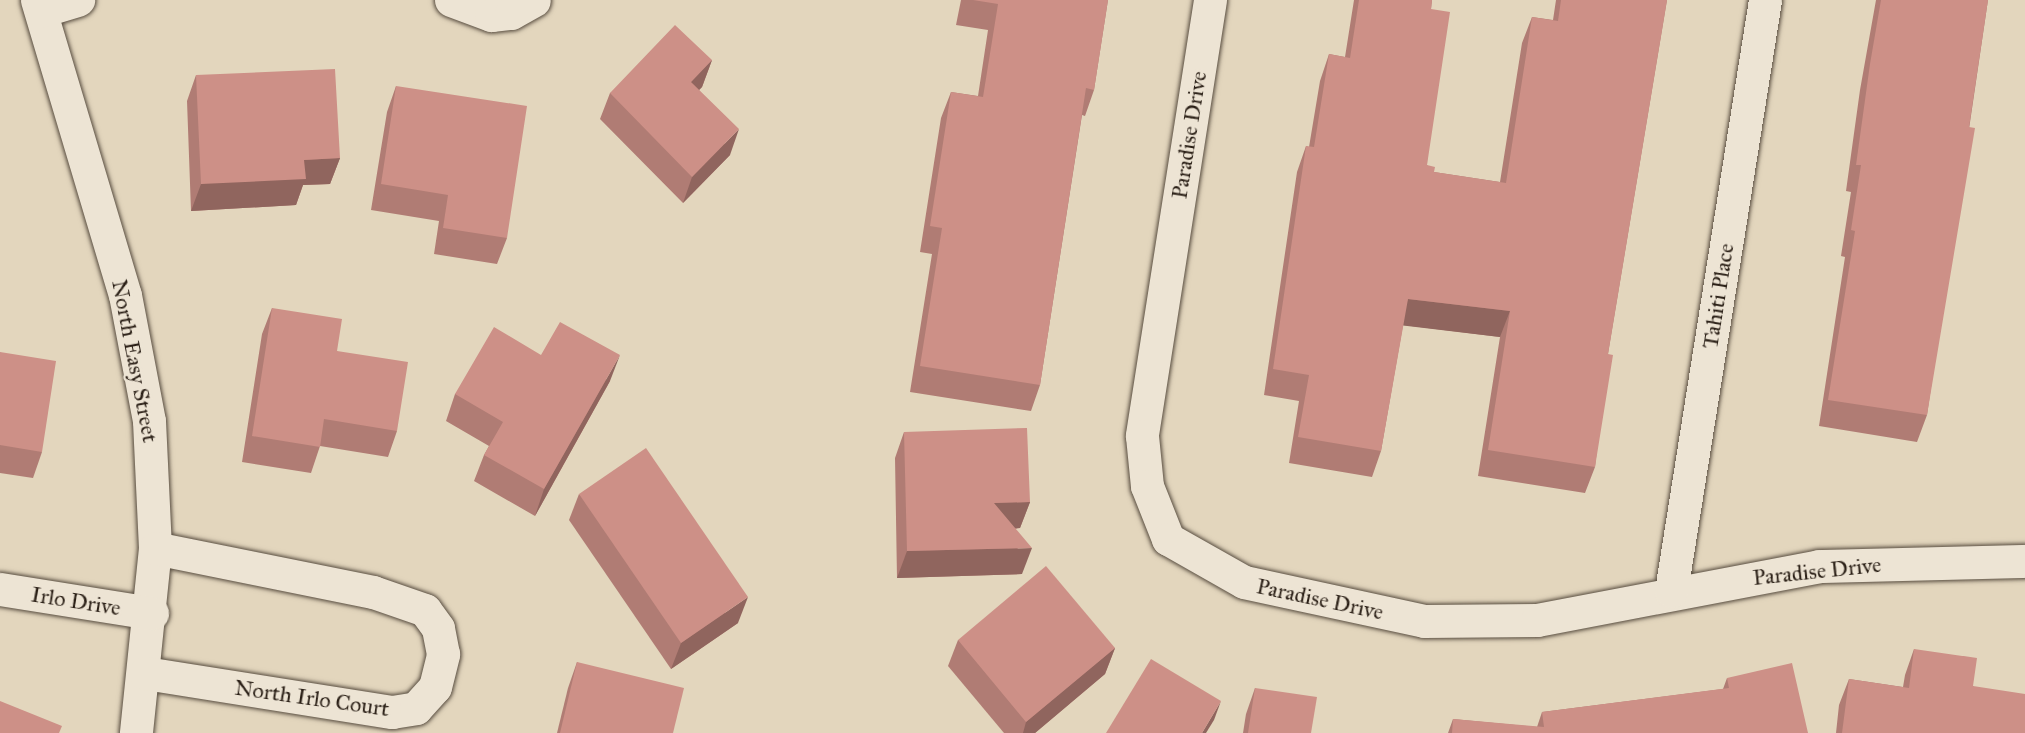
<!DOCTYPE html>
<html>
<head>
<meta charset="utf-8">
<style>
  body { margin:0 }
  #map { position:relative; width:2025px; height:733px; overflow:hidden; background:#e3d6bd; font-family:"IM FELL Great Primer",serif }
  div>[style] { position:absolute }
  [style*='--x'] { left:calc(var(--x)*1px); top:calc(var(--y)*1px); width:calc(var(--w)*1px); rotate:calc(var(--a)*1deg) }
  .roads { filter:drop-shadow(0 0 2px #584d40) drop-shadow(0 0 2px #584d40) }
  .street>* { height:33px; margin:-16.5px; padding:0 16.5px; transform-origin:16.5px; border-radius:16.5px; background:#ede4d4 }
  .wall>* { inset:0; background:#b07c74 }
  .shaded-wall>* { inset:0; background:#90655e }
  .building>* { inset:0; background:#cd9087 }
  span { translate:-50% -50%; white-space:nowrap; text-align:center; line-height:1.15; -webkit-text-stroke:4.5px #ede4d4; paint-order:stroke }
  .street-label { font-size:22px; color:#2a1f16 }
</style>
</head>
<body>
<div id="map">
  <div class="roads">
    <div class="street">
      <i style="--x:37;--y:0;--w:308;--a:73.4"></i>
      <i style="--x:125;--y:295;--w:128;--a:79.2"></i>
      <i style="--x:149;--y:421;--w:127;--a:87.3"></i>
      <i style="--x:155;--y:548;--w:186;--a:95.9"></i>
      <i style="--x:451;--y:0;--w:43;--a:20.6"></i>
      <i style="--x:491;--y:15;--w:20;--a:-6"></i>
      <i style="--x:511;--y:13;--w:26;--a:-29"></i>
      <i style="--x:1210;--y:0;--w:441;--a:98.9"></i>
      <i style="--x:1142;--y:436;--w:50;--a:84.3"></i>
      <i style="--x:1147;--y:486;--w:57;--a:68.4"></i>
      <i style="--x:1168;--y:539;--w:87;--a:29.5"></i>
      <i style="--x:1244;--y:582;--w:184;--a:12.2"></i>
      <i style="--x:1424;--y:621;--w:113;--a:-0.5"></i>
      <i style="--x:1537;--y:620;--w:287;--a:-10.8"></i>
      <i style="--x:1819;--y:566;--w:206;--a:-1.4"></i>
      <i style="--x:41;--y:11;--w:39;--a:-17"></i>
      <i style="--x:0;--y:589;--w:154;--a:9"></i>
      <i style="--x:1671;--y:591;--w:598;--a:-80.96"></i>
      <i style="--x:145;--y:673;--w:250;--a:9"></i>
      <i style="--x:392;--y:712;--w:24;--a:-9"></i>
      <i style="--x:416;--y:708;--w:28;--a:-48"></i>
      <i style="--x:435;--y:687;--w:34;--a:-76"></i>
      <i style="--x:443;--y:654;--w:26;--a:-101"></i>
      <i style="--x:438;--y:628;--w:22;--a:-126"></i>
      <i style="--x:425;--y:610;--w:55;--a:-160.9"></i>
      <i style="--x:373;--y:592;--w:222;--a:-168.6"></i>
    </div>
  </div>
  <div class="wall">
    <i style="clip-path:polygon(961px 0,1108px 0,1094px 90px,1085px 116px,1082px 115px,1040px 385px,1031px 411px,910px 392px,932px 254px,920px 252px,941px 118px,951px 92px,978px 96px,988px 30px,956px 25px)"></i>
    <i style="clip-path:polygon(1354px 0,1432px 0,1431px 9px,1427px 165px,1434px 172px,1500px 182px,1522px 43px,1532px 17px,1553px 20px,1556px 0,1667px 0,1608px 354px,1595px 467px,1585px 493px,1478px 476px,1500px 337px,1403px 325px,1381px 451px,1372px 477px,1289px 463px,1299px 401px,1264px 395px,1297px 172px,1306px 146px,1309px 147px,1320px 81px,1329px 54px,1345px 57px)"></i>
    <i style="clip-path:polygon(1876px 0,1988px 0,1927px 415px,1917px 442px,1819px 426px,1845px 257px,1841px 256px,1851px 192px,1846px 191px,1860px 90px)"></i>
    <i style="clip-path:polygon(712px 60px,702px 87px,699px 90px,730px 155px,683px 203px,600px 119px,610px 93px)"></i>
    <i style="clip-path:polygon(196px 75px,340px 158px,330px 184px,303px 185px,296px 205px,191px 211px,187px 101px)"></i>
    <i style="clip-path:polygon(396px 86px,507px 238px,497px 264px,434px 254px,439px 221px,371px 210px,387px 112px)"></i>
    <i style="clip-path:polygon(272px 308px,337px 351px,397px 431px,388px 457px,320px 446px,311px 473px,242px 462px,262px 334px)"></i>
    <i style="clip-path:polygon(0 352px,42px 452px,33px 478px,0 473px)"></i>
    <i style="clip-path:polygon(541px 355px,610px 381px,535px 516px,474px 481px,484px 455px,489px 446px,446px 421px,455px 394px)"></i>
    <i style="clip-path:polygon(904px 432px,1030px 502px,1020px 528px,1015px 529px,1022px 574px,897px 578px,895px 458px)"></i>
    <i style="clip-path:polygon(579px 494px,738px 623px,671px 669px,569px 520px)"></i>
    <i style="clip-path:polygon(958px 640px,1115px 648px,1105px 674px,1035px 733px,1004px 733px,948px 666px)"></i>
    <i style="clip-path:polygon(1914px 649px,1973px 686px,2025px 733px,1836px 733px,1839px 705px,1849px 679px,1903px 687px,1905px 675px)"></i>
    <i style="clip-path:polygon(577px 662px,673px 733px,557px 733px,568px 688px)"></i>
    <i style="clip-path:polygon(1727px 678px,1808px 733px,1448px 733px,1453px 719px,1537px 727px,1542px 712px,1723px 689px)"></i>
    <i style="clip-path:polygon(1255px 688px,1311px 733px,1243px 733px,1246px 714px)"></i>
  </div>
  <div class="shaded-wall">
    <i style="clip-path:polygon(712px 60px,702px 87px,681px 108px,691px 82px)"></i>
    <i style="clip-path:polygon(739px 129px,730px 155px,683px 203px,692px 177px)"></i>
    <i style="clip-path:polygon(340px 158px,330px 184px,303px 185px,296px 205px,191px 211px,201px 184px,304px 160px)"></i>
    <i style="clip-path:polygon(1408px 299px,1510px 311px,1500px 337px,1399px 325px)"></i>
    <i style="clip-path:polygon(620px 355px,610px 381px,535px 516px,544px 489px)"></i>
    <i style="clip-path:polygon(1030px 502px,1020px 528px,985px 529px,994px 503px)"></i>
    <i style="clip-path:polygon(1032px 548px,1022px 574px,897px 578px,907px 551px)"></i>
    <i style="clip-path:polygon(748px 597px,738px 623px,671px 669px,681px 643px)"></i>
    <i style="clip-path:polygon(1115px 648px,1105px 674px,1035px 733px,1023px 733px,1026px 722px)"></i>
    <i style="clip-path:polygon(1221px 701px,1214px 720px,1206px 733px,1202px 733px)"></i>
  </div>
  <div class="building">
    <i style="clip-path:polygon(973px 0,1108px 0,1094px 90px,1086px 88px,1040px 385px,920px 366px,942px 228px,930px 226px,951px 92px,983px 97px,998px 4px)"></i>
    <i style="clip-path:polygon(1359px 0,1432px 0,1431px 9px,1450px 12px,1427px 165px,1435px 167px,1434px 172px,1506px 183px,1532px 17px,1558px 21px,1561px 0,1667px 0,1608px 354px,1613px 355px,1595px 467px,1488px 450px,1510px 311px,1408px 299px,1381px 451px,1298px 437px,1309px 375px,1273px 369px,1306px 146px,1314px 147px,1329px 54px,1350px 58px)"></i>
    <i style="clip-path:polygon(1881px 0,1988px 0,1969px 127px,1975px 128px,1927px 415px,1828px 400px,1855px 231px,1851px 230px,1861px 165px,1856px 165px,1870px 64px)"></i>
    <i style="clip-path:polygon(675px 25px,712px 60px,691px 82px,739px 129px,692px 177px,610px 93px)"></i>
    <i style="clip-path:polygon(335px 69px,340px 158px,304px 160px,306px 179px,201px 184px,196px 75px)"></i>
    <i style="clip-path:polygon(396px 86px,527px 106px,507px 238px,443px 228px,448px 195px,381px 184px)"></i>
    <i style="clip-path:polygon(272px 308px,342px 319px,337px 351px,408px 362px,397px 431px,324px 419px,320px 447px,252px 436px)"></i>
    <i style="clip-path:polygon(560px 322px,620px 355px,544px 489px,484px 455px,503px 422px,455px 394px,494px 327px,541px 355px)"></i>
    <i style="clip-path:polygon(0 352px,56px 361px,42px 452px,0 445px)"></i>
    <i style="clip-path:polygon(1027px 428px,1030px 502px,994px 503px,1032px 548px,907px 551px,904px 432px)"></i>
    <i style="clip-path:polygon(646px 448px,748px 597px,681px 643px,579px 494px)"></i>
    <i style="clip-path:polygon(1046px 566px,1115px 648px,1026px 722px,958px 640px)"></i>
    <i style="clip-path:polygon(1914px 649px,1977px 658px,1973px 686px,2025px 694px,2025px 733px,1842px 733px,1849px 679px,1909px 688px)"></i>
    <i style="clip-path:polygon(1151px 659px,1221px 701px,1202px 733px,1106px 733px)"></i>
    <i style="clip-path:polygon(577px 662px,684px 688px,673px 733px,560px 733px)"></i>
    <i style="clip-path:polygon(1792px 663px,1808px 733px,1452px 733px,1453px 719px,1544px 727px,1542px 712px,1729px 688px,1727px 678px)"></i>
    <i style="clip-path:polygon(1255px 688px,1317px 697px,1311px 733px,1248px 733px)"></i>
    <i style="clip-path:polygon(0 701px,62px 726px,59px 733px,0 733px)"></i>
  </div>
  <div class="street-label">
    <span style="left:1189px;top:135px;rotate:-81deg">Paradise Drive</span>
    <span style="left:1718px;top:296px;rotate:-81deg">Tahiti Place</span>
    <span style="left:135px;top:361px;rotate:79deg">North Easy Street</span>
    <span style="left:1817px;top:571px;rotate:-6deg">Paradise Drive</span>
    <span style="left:1320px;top:599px;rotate:12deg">Paradise Drive</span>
    <span style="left:76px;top:601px;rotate:9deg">Irlo Drive</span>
    <span style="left:312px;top:698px;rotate:8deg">North Irlo Court</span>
  </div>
</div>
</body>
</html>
